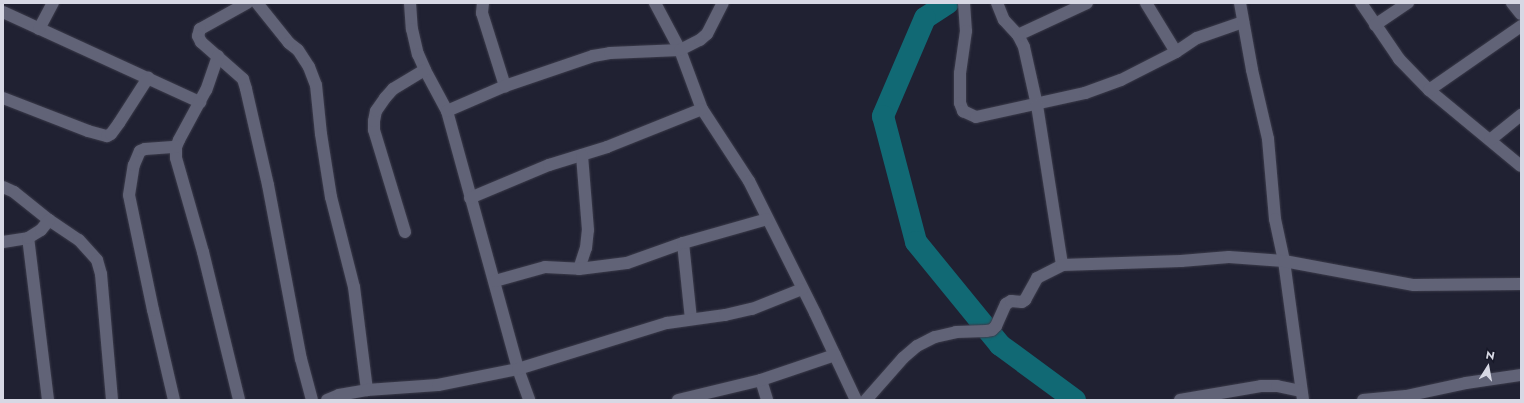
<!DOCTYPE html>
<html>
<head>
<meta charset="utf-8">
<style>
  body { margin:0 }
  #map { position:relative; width:1524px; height:403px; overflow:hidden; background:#202132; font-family:Jost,sans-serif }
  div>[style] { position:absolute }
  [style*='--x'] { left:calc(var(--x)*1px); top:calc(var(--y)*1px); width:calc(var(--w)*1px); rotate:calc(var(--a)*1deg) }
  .river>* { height:22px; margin:-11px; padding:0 11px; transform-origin:11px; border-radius:11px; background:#116974 }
  .roads { filter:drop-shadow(0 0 1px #3b3b4a) drop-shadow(0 0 1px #3b3b4a) }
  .minor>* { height:12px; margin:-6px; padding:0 6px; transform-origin:6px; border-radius:6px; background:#616377 }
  span { translate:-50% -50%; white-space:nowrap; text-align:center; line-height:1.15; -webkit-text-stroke:4px #171828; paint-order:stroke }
  .frame { position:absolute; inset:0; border:4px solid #d7d8e4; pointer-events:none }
  .north { position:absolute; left:1468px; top:347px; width:40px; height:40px; -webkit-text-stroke:3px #171828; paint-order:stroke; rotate:11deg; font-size:11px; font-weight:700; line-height:16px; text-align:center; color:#d7d8e4 }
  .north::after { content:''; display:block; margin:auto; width:14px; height:18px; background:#d7d8e4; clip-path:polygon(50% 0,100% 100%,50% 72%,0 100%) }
</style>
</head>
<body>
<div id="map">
  <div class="river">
    <i style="--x:948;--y:3;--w:27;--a:147"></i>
    <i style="--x:925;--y:18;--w:107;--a:113.2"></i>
    <i style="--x:883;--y:116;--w:130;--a:75.3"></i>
    <i style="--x:916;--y:242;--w:133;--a:50.8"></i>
    <i style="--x:1000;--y:345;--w:93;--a:36.3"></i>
  </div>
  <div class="roads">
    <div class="minor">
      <i style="--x:247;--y:3;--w:54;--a:151"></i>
      <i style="--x:200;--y:29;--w:7;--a:106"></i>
      <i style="--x:198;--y:36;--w:7;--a:63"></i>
      <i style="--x:201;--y:42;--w:56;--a:41.4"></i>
      <i style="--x:243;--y:79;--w:10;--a:73"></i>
      <i style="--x:246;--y:89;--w:98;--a:77.1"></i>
      <i style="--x:268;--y:185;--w:177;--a:79.3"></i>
      <i style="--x:301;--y:359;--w:42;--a:75"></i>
      <i style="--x:257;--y:3;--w:51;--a:51.3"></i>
      <i style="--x:289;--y:43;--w:11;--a:38"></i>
      <i style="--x:298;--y:50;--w:20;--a:57"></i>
      <i style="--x:309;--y:67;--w:19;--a:69"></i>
      <i style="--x:316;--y:85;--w:49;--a:84.2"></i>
      <i style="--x:321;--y:134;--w:64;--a:81"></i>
      <i style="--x:331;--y:197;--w:93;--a:75.7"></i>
      <i style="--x:354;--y:287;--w:104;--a:82.8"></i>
      <i style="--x:410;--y:3;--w:26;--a:86"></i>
      <i style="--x:412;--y:29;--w:26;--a:77"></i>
      <i style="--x:418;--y:54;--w:17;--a:66"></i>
      <i style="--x:425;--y:70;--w:47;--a:61.8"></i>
      <i style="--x:447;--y:111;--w:268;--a:74.6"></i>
      <i style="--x:518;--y:369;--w:33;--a:70"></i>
      <i style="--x:483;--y:3;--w:10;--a:96"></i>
      <i style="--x:482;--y:13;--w:77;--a:72.5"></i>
      <i style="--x:655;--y:3;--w:53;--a:62"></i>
      <i style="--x:680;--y:50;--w:63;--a:69.6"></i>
      <i style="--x:702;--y:109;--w:86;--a:56.9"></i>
      <i style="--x:749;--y:181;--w:148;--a:63.4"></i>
      <i style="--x:815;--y:313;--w:96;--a:64.8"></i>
      <i style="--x:964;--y:3;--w:28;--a:86"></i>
      <i style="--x:966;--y:31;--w:42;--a:98.1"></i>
      <i style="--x:960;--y:73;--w:30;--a:90"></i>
      <i style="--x:960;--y:103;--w:9;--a:69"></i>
      <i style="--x:963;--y:111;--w:14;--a:25"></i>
      <i style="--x:976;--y:117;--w:112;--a:-12.4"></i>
      <i style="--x:1085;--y:93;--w:38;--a:-20"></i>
      <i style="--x:1121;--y:80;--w:62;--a:-27"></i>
      <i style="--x:1176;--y:52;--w:25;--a:-34"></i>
      <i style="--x:1197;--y:38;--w:49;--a:-19.2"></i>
      <i style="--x:997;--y:3;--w:18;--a:68"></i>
      <i style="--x:1004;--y:20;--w:21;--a:47"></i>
      <i style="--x:1018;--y:35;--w:13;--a:63"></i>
      <i style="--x:1024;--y:47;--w:59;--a:77.4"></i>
      <i style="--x:1037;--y:105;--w:162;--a:81.1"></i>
      <i style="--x:1146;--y:3;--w:57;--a:58.5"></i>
      <i style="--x:1240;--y:3;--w:68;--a:79.8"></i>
      <i style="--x:1252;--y:70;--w:71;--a:76.9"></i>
      <i style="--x:1268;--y:139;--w:80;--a:85"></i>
      <i style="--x:1275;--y:219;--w:43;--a:77.9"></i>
      <i style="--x:1284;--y:261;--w:140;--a:82.2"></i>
      <i style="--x:1361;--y:3;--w:68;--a:55.8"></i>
      <i style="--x:1399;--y:59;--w:43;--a:45.9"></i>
      <i style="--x:1429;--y:90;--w:119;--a:39.6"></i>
      <i style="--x:1512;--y:3;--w:14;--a:51"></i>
      <i style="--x:3;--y:12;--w:217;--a:24.6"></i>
      <i style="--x:1375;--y:25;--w:40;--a:-34"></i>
      <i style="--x:39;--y:29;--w:30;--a:-62"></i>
      <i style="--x:1018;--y:35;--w:76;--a:-24.9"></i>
      <i style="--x:218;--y:56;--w:36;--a:109"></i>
      <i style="--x:206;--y:90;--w:57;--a:118.4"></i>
      <i style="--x:179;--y:140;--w:8;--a:113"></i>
      <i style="--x:176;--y:147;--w:11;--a:90"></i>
      <i style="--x:176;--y:158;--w:98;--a:74"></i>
      <i style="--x:203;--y:252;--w:152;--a:76.3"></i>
      <i style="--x:1429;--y:90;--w:112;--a:-34.8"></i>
      <i style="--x:3;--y:98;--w:91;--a:21.2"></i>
      <i style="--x:88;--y:131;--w:20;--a:15"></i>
      <i style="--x:107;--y:136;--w:4;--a:-27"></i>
      <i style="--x:111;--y:134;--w:14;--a:-54"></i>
      <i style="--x:119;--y:123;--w:54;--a:-57.2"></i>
      <i style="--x:447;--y:111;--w:63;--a:-23.3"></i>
      <i style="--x:505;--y:86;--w:93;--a:-18.8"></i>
      <i style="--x:593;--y:56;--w:17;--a:-10"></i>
      <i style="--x:610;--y:53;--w:70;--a:-2.5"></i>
      <i style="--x:680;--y:50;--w:22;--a:-27"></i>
      <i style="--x:700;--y:40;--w:9;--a:-41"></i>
      <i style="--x:707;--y:34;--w:35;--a:-63"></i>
      <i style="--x:1490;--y:140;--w:40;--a:-39"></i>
      <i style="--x:3;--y:187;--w:12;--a:24"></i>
      <i style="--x:14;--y:192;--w:45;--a:38.7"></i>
      <i style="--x:49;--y:220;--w:36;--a:34"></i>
      <i style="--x:79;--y:240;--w:27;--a:48"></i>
      <i style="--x:97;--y:260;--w:15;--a:74"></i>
      <i style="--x:101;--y:274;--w:126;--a:85"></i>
      <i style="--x:470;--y:198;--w:86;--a:-22.7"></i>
      <i style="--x:549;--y:165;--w:61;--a:-17.2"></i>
      <i style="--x:607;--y:147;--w:102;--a:-21.8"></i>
      <i style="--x:405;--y:232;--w:107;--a:-106.9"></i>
      <i style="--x:374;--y:130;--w:9;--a:-90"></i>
      <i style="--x:374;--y:121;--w:10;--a:-79"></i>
      <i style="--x:376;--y:111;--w:16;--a:-55"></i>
      <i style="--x:385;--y:98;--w:12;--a:-48"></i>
      <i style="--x:393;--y:89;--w:37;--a:-31"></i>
      <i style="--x:3;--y:242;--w:25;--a:-9"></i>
      <i style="--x:683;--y:243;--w:76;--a:84"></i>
      <i style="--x:579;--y:269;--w:22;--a:-72"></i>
      <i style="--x:586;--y:248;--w:18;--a:-84"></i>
      <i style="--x:588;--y:230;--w:75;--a:-94.6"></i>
      <i style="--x:495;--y:281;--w:52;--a:-15.6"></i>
      <i style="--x:545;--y:267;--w:34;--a:3"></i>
      <i style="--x:579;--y:269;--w:48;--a:-7.1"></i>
      <i style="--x:627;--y:263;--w:59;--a:-19.7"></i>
      <i style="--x:683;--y:243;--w:87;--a:-15.9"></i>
      <i style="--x:761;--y:380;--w:21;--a:73"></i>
      <i style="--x:48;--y:400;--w:163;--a:-97"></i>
      <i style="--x:28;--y:238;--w:15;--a:-32"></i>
      <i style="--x:41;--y:230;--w:13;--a:-51"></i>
      <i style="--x:174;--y:400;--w:92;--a:-103.1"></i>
      <i style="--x:153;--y:310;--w:117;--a:-101.8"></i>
      <i style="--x:129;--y:195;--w:30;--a:-81"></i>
      <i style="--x:134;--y:165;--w:15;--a:-67"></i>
      <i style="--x:140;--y:151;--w:5;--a:-22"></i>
      <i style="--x:145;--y:149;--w:31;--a:-4"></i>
      <i style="--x:327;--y:400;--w:13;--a:-23"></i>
      <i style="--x:339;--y:395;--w:28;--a:-10"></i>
      <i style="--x:367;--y:390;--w:71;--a:-4"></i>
      <i style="--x:438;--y:385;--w:82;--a:-11.3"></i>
      <i style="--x:518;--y:369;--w:156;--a:-17.2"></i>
      <i style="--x:667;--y:323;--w:59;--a:-7.9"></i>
      <i style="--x:725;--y:315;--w:28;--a:-13"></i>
      <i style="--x:752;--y:309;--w:54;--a:-21.8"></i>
      <i style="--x:678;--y:400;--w:85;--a:-13.5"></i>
      <i style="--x:761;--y:380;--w:78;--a:-18.7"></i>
      <i style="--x:866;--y:400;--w:56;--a:-48.6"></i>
      <i style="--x:903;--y:358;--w:18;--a:-41"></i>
      <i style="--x:917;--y:346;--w:20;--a:-27"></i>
      <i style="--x:935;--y:337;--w:22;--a:-13"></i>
      <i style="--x:956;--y:332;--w:30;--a:-2"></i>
      <i style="--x:986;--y:331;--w:6;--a:-9"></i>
      <i style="--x:992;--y:330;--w:6;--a:-45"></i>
      <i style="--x:996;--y:326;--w:24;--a:-66"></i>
      <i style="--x:1006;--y:304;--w:6;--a:-31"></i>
      <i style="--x:1011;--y:301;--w:11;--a:5"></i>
      <i style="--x:1022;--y:302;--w:4;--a:-34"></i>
      <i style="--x:1025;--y:300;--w:25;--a:-61"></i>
      <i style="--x:1037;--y:278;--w:28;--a:-27"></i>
      <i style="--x:1062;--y:265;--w:119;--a:-1.9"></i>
      <i style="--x:1181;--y:261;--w:48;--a:-4.8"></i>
      <i style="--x:1229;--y:257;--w:55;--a:4.2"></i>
      <i style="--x:1284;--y:261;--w:132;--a:10.5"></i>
      <i style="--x:1414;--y:285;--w:107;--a:-0.5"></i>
      <i style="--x:1180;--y:400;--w:82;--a:-9.8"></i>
      <i style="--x:1261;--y:386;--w:16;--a:0"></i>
      <i style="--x:1277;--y:386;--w:25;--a:12"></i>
      <i style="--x:1363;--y:400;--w:43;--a:-5.3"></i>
      <i style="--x:1406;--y:396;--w:61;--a:-12.2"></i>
      <i style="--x:1466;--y:383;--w:56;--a:-8.3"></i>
    </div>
  </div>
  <div class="frame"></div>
  <div class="north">N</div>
</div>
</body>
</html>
